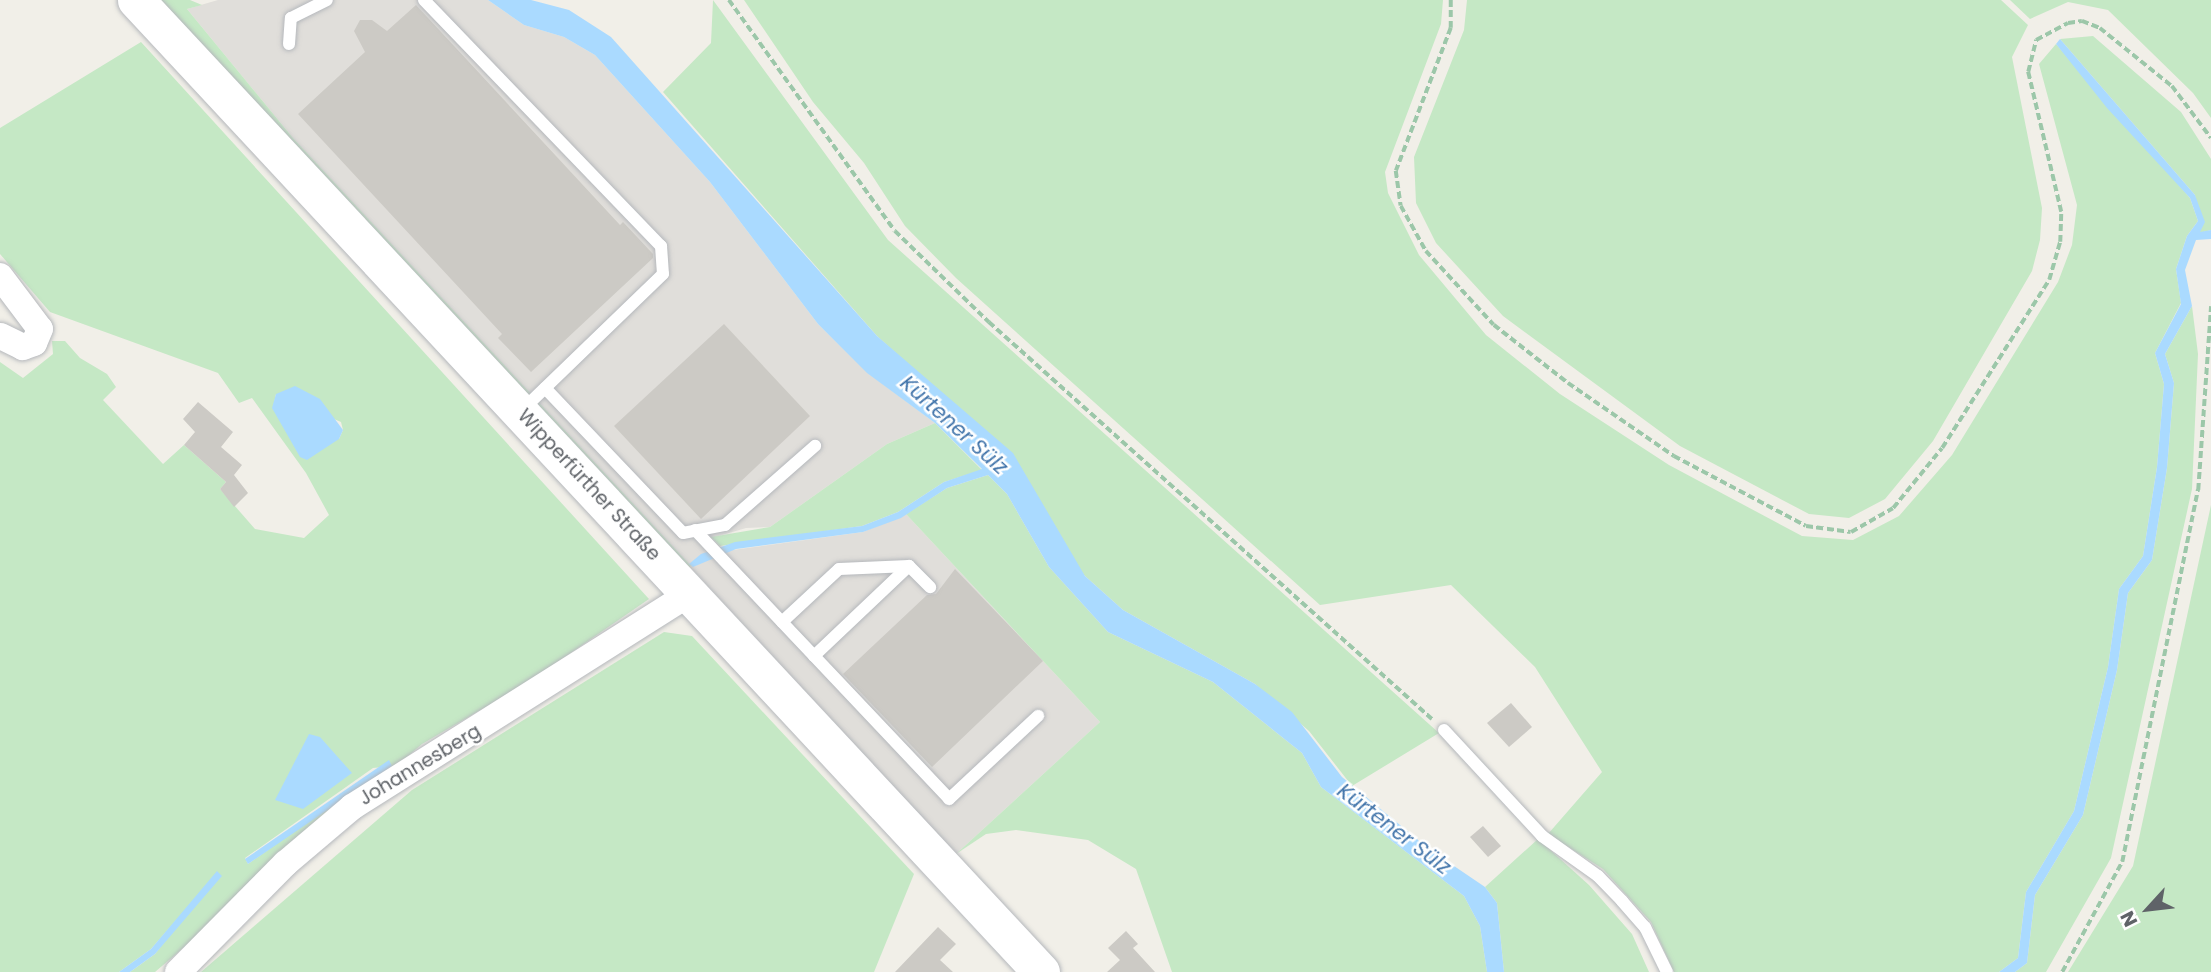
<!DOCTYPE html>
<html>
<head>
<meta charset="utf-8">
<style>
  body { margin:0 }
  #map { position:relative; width:2211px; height:972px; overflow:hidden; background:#f1efe8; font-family:Poppins,sans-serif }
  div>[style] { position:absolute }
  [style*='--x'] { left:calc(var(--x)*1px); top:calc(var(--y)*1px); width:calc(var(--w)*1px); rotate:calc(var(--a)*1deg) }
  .industrial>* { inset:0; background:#e0deda }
  .green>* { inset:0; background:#c5e8c5 }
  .water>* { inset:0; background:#aadaff }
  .building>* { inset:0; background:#cccac5 }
  .path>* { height:3.5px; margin-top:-1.75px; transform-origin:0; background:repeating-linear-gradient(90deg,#9cc7a9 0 7px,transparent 0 10.5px) }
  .roads { filter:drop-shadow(0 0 2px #b5b8bc) drop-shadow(0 0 2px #b5b8bc) }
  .lane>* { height:12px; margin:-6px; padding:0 6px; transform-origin:6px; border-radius:6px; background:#fff }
  .street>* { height:26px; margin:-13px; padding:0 13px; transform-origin:13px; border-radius:13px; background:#fff }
  .secondary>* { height:37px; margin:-18.5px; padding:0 18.5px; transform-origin:18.5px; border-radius:18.5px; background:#fff }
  span { translate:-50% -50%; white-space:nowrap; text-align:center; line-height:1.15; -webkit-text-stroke:5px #fff; paint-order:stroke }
  .street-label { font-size:19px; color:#5f6368 }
  .water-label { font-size:21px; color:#4174aa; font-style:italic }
  .north { position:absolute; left:2113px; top:874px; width:70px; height:70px; -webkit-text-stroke:5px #fff; paint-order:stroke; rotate:243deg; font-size:19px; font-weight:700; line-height:28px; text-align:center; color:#5f6368 }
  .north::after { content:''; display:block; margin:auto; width:24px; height:32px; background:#5f6368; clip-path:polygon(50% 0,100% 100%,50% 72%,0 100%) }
</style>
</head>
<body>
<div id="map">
  <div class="industrial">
    <i style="clip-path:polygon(218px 0,488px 0,524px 25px,564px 37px,595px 55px,710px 182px,818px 324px,868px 373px,935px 423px,887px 444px,770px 527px,746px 528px,712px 538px,725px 551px,863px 532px,906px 514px,1100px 722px,956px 854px,293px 138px,187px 9px)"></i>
  </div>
  <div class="green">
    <i style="clip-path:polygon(155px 0,190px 0,202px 5px,187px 9px,293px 138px,691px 566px,684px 572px)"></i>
    <i style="clip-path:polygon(713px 0,888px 240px,1439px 733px,1352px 786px,1309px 731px,1255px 684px,1123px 610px,1085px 576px,937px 390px,877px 336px,663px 92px,711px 43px)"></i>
    <i style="clip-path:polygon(744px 0,1443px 0,1441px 24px,1385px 172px,1388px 193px,1419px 255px,1486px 335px,1560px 394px,1669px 465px,1802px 536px,1853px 540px,1899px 516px,1952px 455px,2058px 282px,2072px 245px,2077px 205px,2039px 64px,2056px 44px,2190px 198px,2198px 221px,2187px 236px,2176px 269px,2181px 303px,2155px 353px,2164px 384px,2157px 467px,2143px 556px,2119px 589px,2108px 667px,2074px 811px,2026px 892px,2018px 958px,1999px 972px,1674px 972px,1651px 922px,1603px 869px,1548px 834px,1602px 772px,1535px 667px,1451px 585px,1320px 605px,956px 278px,905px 226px,864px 163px,813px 102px)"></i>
    <i style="clip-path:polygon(1467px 0,2001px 0,2028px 25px,2012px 57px,2042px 208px,2040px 240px,2032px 271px,1933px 441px,1885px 499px,1849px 518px,1809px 514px,1680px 446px,1503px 316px,1436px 243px,1416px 203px,1414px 157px,1464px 30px)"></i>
    <i style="clip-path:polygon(2010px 0,2211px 0,2211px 118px,2193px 93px,2108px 10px,2068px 2px,2030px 19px)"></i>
    <i style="clip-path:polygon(2093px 36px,2181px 112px,2211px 159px,2211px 230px,2200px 233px,2195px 195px,2060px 39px)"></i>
    <i style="clip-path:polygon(evenodd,141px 42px,649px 599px,530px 681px,422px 744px,155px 972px,130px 972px,155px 954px,218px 872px,151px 949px,119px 972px,0 972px,0 362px,23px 378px,53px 354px,52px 341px,65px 341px,80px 358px,107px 374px,116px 387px,103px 400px,163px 464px,184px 445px,226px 482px,220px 489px,255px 529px,304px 538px,329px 515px,306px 473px,252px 398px,239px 403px,218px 373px,50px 312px,0 254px,0 128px,141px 42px,276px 394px,341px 422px,343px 430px,339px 439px,273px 408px,276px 394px,141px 42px,392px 766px,373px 776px,248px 864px,245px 858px,373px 768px,392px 766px)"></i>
    <i style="clip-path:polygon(2192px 306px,2198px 354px,2192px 489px,2111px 858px,2046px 972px,2015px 972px,2027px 963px,2035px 895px,2083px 815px,2117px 670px,2128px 593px,2152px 560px,2167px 468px,2174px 383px,2165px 354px)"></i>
    <i style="clip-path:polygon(935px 423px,982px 470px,944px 482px,898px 512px,862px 526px,720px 546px,711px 537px,770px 527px,887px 444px)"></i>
    <i style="clip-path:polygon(988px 475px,1007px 494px,1049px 567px,1108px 632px,1213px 682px,1302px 753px,1321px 787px,1464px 896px,1480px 926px,1487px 972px,1172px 972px,1136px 869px,1088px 840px,1016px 830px,986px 834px,956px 854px,1100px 722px,906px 514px,947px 488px)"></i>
    <i style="clip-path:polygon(2211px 505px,2211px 972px,2068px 972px,2133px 866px)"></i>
    <i style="clip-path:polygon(664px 632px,692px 636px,914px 874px,874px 972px,201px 972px,412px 790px)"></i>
    <i style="clip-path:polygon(1538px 839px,1589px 885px,1632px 934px,1649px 972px,1504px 972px,1497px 903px,1485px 887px)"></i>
  </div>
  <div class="water">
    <i style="clip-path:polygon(488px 0,531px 0,569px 10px,611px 37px,877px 336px,1013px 453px,1085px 576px,1123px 610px,1255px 684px,1292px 712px,1342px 777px,1429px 849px,1485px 887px,1497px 903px,1504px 972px,1487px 972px,1480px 926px,1464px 896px,1321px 787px,1302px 753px,1213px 682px,1108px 632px,1049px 567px,1007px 494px,988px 475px,947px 488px,901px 518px,863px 532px,736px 549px,693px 567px,689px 564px,701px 554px,735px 542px,862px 526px,898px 512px,944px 482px,982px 469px,935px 423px,867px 373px,818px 324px,710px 182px,595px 55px,564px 37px,524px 25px)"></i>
    <i style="clip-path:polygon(2060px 39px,2195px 195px,2205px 222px,2200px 232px,2211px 230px,2211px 239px,2196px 240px,2185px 270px,2192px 306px,2165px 354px,2174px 383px,2167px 468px,2152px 560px,2128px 593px,2117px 670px,2083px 815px,2035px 895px,2027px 963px,2015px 972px,1999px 972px,2018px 958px,2026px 892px,2074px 811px,2108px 667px,2119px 589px,2143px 556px,2157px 467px,2164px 384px,2155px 353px,2181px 304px,2176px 269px,2187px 236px,2198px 221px,2190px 198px,2107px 108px,2056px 44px)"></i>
    <i style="clip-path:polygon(295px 386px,320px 399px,343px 430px,339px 439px,307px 460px,300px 457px,272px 408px,276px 394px)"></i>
    <i style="clip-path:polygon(309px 734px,320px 737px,352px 773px,303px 809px,275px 800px)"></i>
    <i style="clip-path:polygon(389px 760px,392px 766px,248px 864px,245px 859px)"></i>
    <i style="clip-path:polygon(217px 871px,222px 876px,155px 954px,130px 972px,119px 972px,151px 949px)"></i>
  </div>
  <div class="building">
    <i style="clip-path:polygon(416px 5px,620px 225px,623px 222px,653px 254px,653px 258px,531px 372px,498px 338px,502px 334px,298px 114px,365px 52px,354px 31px,360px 20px,372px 20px,387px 31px)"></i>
    <i style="clip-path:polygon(724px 324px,810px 416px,701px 519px,614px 426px)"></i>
    <i style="clip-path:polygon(198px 402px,233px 432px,221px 447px,242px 465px,234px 475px,248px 493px,234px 507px,220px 489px,226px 482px,184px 445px,195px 432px,183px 419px)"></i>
    <i style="clip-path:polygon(955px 569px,1043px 661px,932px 767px,843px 674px,927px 595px,936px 594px)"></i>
    <i style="clip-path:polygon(1511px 703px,1532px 727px,1509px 747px,1487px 723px)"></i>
    <i style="clip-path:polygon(1483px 826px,1501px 846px,1488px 857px,1470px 837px)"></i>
    <i style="clip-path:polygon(938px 927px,956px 944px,940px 960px,953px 972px,895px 972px)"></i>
    <i style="clip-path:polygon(1126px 931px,1138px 944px,1133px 948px,1155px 972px,1107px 972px,1120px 960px,1108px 948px)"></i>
  </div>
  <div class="path">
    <i style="--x:729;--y:0;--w:284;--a:54.3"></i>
    <i style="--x:895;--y:231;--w:131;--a:44.1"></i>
    <i style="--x:989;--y:322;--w:595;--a:41.87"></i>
    <i style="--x:1451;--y:0;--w:28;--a:90"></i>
    <i style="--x:1451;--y:28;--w:153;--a:111"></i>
    <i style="--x:1396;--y:171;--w:35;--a:82"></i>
    <i style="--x:1401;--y:206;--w:51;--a:60.9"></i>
    <i style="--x:1426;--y:251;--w:100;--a:47.4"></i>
    <i style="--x:1494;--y:325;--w:94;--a:38.1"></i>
    <i style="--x:1568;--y:383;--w:129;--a:34.6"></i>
    <i style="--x:1674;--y:456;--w:149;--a:27.9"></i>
    <i style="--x:1806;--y:526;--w:45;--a:7.6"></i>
    <i style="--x:1851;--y:532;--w:48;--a:-29.7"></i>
    <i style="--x:1893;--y:508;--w:77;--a:-50.8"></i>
    <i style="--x:1942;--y:448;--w:199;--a:-57.5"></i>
    <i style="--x:2049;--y:280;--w:40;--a:-74"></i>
    <i style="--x:2060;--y:242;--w:30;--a:-88"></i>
    <i style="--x:2061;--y:212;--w:144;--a:-103.3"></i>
    <i style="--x:2028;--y:72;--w:33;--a:-76"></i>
    <i style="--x:2036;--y:40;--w:36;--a:-28"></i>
    <i style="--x:2068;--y:23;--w:14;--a:-8"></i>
    <i style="--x:2082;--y:21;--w:19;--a:21"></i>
    <i style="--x:2100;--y:28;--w:92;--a:38.9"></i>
    <i style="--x:2172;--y:86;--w:65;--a:53.1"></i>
    <i style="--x:2062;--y:972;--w:125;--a:-61.4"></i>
    <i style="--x:2122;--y:862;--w:380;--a:-78.5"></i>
    <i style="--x:2198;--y:490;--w:184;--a:-86"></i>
  </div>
  <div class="roads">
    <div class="lane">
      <i style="--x:424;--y:0;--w:342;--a:46.1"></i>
      <i style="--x:661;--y:246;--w:28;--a:86"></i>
      <i style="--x:663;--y:274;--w:197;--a:136"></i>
      <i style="--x:289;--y:44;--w:26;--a:-86"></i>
      <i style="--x:291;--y:18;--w:40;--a:-26.6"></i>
      <i style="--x:545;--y:388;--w:200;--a:46.4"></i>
      <i style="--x:683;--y:533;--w:43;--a:-10.8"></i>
      <i style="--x:725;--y:525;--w:120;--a:-41.3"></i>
      <i style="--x:695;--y:530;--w:370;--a:46.6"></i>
      <i style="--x:949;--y:799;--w:122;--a:-43"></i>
      <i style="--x:782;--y:622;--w:78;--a:-42.9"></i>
      <i style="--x:839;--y:569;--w:70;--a:-2.5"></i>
      <i style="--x:814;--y:656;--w:131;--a:-43.5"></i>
      <i style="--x:909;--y:566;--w:30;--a:45"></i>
      <i style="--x:1444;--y:730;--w:144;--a:47.2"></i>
      <i style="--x:1542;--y:836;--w:69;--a:35.5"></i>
      <i style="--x:1598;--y:876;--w:35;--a:46"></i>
      <i style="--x:1622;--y:901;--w:35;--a:49"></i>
      <i style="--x:1645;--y:927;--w:50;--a:63.9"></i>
    </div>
    <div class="street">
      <i style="--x:0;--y:276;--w:66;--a:53"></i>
      <i style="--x:40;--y:329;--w:15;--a:113"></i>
      <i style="--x:34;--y:343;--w:12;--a:160"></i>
      <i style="--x:23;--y:347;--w:25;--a:-154"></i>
      <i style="--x:178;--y:972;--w:153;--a:-45.3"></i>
      <i style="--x:286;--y:863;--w:87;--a:-40.3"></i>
      <i style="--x:352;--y:807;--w:400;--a:-32.3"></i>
    </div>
    <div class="secondary">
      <i style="--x:136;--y:0;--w:1328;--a:47.04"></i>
    </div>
  </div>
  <div class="street-label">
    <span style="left:589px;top:485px;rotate:47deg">Wipperfürther Straße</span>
    <span style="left:420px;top:765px;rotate:-31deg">Johannesberg</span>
  </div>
  <div class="water-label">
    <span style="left:954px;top:425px;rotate:42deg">Kürtener Sülz</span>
    <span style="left:1394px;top:829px;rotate:37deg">Kürtener Sülz</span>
  </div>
  <div class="north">N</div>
</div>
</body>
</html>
